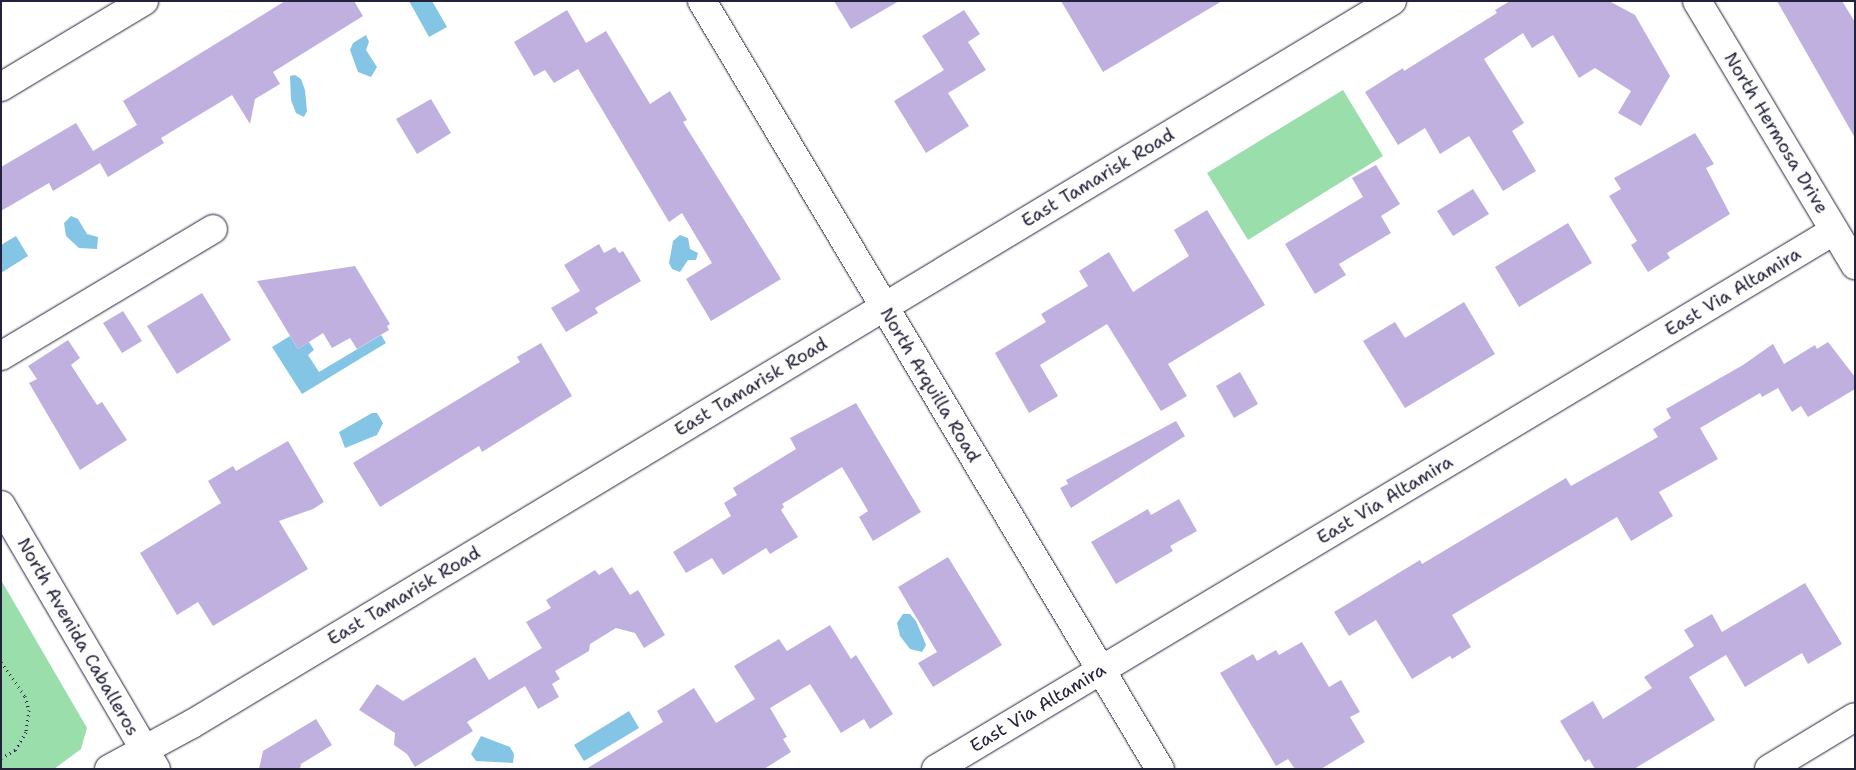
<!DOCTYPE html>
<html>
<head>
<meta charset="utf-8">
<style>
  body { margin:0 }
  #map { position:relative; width:1856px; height:770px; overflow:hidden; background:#fff; font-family:"Shantell Sans",sans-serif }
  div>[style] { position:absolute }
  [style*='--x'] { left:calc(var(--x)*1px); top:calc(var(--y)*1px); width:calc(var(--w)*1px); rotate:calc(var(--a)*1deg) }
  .green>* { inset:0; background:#9adeab }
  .water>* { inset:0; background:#84c4e4 }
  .building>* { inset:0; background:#c0b0e0 }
  .path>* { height:3px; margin-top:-1.5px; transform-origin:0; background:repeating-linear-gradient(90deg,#22223b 0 1px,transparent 0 5px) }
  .roads { filter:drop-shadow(0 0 1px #22223b) drop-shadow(0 0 1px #22223b) }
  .minor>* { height:28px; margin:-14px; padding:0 14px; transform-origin:14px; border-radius:14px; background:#fff }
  span { translate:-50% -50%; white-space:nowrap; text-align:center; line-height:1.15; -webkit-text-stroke:4.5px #fff; paint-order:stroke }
  .street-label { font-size:18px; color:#22223b }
  .frame { position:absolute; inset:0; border:2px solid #22223b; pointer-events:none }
</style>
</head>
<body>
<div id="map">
  <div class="green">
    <i style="clip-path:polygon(1343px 90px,1383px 156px,1248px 240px,1207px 173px)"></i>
    <i style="clip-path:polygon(1px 580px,87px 728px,81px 749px,54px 769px,1px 769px)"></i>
  </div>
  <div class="water">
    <i style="clip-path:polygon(409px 1px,432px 1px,447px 27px,429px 37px)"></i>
    <i style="clip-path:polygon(366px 35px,369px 42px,366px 50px,377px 67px,371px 77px,358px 72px,350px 50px,353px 43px)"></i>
    <i style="clip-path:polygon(295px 75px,301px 79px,305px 90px,307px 111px,304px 117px,296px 113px,291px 100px,290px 76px)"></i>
    <i style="clip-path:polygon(71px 216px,78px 219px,87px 234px,98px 237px,97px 249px,79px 248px,66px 236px,64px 223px)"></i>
    <i style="clip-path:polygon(680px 235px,688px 238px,690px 249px,698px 253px,696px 260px,688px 260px,680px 272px,672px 269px,669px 263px,673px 241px)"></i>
    <i style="clip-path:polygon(16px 236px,28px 256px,1px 273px,1px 245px)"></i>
    <i style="clip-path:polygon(381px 335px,386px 343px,302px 394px,272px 347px,290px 336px,298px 349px,309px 342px,314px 350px,308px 355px,319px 372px)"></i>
    <i style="clip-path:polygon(372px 413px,377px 413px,383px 423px,377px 435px,345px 448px,339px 432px)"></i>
    <i style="clip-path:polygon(903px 614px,910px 614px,916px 621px,926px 645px,922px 652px,910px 649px,900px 636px,897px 623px)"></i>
    <i style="clip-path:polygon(629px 711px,639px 728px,584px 761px,574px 745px)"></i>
    <i style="clip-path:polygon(481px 736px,510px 747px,514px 754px,513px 763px,476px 761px,471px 754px)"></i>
  </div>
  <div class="building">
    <i style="clip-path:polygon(285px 1px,354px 1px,363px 16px,273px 72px,280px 84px,255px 99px,250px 124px,232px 95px,161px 138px,164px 143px,108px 177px,100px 163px,53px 191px,49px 183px,1px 211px,1px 167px,76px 123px,93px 151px,137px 125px,123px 101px)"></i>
    <i style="clip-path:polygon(834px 1px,899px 1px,851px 29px)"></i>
    <i style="clip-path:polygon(1061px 1px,1222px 1px,1103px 72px)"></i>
    <i style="clip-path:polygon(1510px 1px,1609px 1px,1635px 15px,1670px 76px,1641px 126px,1618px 113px,1631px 91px,1595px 68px,1579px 78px,1553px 35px,1532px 48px,1523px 33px,1484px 59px,1524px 123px,1512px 131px,1536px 171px,1503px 191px,1469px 136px,1440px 154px,1425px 128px,1398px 145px,1365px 92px,1403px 68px,1404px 71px,1497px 13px,1495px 10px)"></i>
    <i style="clip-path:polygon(1777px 1px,1842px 1px,1855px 22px,1855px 138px)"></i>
    <i style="clip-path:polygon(567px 10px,586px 43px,606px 31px,650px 104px,670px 91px,687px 120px,683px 122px,781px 279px,711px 321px,686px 279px,712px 263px,682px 213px,669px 222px,578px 69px,554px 83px,545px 70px,534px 76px,514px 42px)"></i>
    <i style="clip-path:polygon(964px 10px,980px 34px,968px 42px,986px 70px,948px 93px,969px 126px,926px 153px,894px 101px,944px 70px,922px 36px)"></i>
    <i style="clip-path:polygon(431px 99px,451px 133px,417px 154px,396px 119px)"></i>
    <i style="clip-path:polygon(1695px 133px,1714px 164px,1706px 168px,1730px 214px,1667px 253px,1670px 258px,1648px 272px,1631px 245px,1637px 241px,1609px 196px,1621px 189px,1614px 178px)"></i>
    <i style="clip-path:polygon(1376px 165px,1400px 204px,1381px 216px,1391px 233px,1339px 264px,1346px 275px,1315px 294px,1285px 244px,1363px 197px,1352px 178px)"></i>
    <i style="clip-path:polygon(1473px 189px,1489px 214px,1453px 236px,1437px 211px)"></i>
    <i style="clip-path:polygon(1207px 210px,1265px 305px,1168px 364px,1187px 396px,1161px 411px,1107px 324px,1040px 365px,1058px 396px,1029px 413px,995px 353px,1046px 322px,1041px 314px,1088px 286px,1079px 271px,1109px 252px,1133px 292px,1189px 256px,1174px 230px)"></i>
    <i style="clip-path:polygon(1568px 223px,1592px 263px,1519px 307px,1495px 267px)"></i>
    <i style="clip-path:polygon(599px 244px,604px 253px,615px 247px,619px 253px,623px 251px,641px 281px,595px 308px,598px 313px,566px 332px,551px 308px,580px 291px,564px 265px)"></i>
    <i style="clip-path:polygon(355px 266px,390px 324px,387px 326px,389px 330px,357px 349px,350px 338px,332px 348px,323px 333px,298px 349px,257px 281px)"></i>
    <i style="clip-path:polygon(202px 293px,231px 340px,177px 374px,147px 326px)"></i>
    <i style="clip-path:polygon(1464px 302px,1495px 354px,1405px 408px,1363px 341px,1395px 322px,1405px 338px)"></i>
    <i style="clip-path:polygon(123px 311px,142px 341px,122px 353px,103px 323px)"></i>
    <i style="clip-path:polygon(68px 340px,80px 358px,71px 365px,97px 405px,102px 402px,127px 440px,80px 470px,29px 383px,37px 379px,28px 366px)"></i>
    <i style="clip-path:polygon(1828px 342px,1855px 377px,1855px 389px,1808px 417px,1801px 406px,1792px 412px,1778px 388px,1762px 397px,1760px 393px,1700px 428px,1718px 459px,1659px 492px,1673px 516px,1631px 541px,1617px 517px,1452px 615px,1471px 647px,1452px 659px,1450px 656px,1412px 679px,1376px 620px,1349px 636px,1334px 612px,1420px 560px,1422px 564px,1566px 478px,1571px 486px,1658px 437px,1653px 429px,1671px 418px,1666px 409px,1743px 365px,1773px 344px,1784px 364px,1815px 345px,1817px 349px)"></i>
    <i style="clip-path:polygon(541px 343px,572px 396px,482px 452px,479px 446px,380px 507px,353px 463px,520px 362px,517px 357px)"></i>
    <i style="clip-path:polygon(1240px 372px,1258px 404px,1234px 418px,1216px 386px)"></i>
    <i style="clip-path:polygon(856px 403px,921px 512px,873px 541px,859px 517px,868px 511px,842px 467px,782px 504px,784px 507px,781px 510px,798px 537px,770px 554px,766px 548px,723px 575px,712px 558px,686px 573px,673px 552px,731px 516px,724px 503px,737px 495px,733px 488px,796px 449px,790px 438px)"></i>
    <i style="clip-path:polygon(1176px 421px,1185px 436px,1071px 508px,1060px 488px,1068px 484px,1066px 480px)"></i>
    <i style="clip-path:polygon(288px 441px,324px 502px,313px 509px,279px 521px,308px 569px,213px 626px,198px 602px,177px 615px,140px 553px,221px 503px,208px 481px,233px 466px,236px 471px)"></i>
    <i style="clip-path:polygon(1179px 499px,1197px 531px,1170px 546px,1173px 551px,1116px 584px,1091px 542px,1148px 509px,1151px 515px)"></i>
    <i style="clip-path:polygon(948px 557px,1002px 645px,933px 687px,918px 663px,937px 652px,898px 587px)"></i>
    <i style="clip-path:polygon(612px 567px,630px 595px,638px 590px,665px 635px,644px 648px,635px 633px,616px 628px,590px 644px,589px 651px,555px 671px,560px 679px,552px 684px,559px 697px,538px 709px,525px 686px,467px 722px,473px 731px,415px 767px,407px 754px,394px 745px,395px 733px,359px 710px,377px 684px,403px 701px,475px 657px,489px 680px,542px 648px,526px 622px,551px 608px,546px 600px,595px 570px,599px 575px)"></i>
    <i style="clip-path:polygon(1805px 583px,1842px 644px,1808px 664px,1802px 653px,1745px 687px,1726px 655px,1689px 677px,1715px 720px,1634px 769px,1595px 769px,1589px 759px,1585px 762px,1560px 721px,1593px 701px,1603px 719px,1652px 688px,1644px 677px,1694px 646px,1684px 630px,1712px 614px,1722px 632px)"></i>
    <i style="clip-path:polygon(830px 625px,851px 659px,856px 655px,893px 714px,870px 729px,864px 719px,841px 733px,810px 684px,770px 708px,787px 737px,783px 739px,791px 752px,764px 769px,586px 769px,663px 722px,657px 711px,694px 688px,716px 723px,755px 699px,734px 666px,779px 639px,787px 651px)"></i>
    <i style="clip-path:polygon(1302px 642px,1329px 687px,1341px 680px,1360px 712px,1350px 717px,1365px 742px,1321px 769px,1295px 769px,1288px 759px,1276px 766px,1220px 673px,1253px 654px,1257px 661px,1276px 650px,1279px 655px)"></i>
    <i style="clip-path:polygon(316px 719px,332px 745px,301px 764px,300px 769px,259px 769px,263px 751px)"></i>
  </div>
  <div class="path">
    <i style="--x:1;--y:662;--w:42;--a:54.8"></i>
    <i style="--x:25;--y:696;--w:15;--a:74"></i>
    <i style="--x:29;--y:710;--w:22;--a:98"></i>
    <i style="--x:26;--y:732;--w:21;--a:121"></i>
    <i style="--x:15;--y:750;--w:16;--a:150"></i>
  </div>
  <div class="roads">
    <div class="minor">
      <i style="--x:702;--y:1;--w:894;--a:59.19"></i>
      <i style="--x:1697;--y:1;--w:308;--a:59.1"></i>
      <i style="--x:1;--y:87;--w:167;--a:-31"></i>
      <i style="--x:1;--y:356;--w:247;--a:-30.9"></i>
      <i style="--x:1;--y:505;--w:306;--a:59.6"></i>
      <i style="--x:109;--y:769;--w:94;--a:-28.5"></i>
      <i style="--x:192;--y:724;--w:1401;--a:-31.07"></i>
      <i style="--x:936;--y:769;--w:1047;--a:-30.93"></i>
      <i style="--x:1769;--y:769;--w:100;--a:-31.2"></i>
    </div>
  </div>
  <div class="street-label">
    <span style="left:1776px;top:133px;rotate:59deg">North Hermosa Drive</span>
    <span style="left:1098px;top:178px;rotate:-31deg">East Tamarisk Road</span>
    <span style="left:1733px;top:292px;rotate:-31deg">East Via Altamira</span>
    <span style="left:930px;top:385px;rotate:59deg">North Arquilla Road</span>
    <span style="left:751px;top:387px;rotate:-31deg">East Tamarisk Road</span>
    <span style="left:1385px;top:500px;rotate:-31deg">East Via Altamira</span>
    <span style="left:404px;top:596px;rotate:-31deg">East Tamarisk Road</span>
    <span style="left:78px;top:637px;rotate:60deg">North Avenida Caballeros</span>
    <span style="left:1038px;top:708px;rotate:-31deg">East Via Altamira</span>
  </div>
  <div class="frame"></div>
</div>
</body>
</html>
